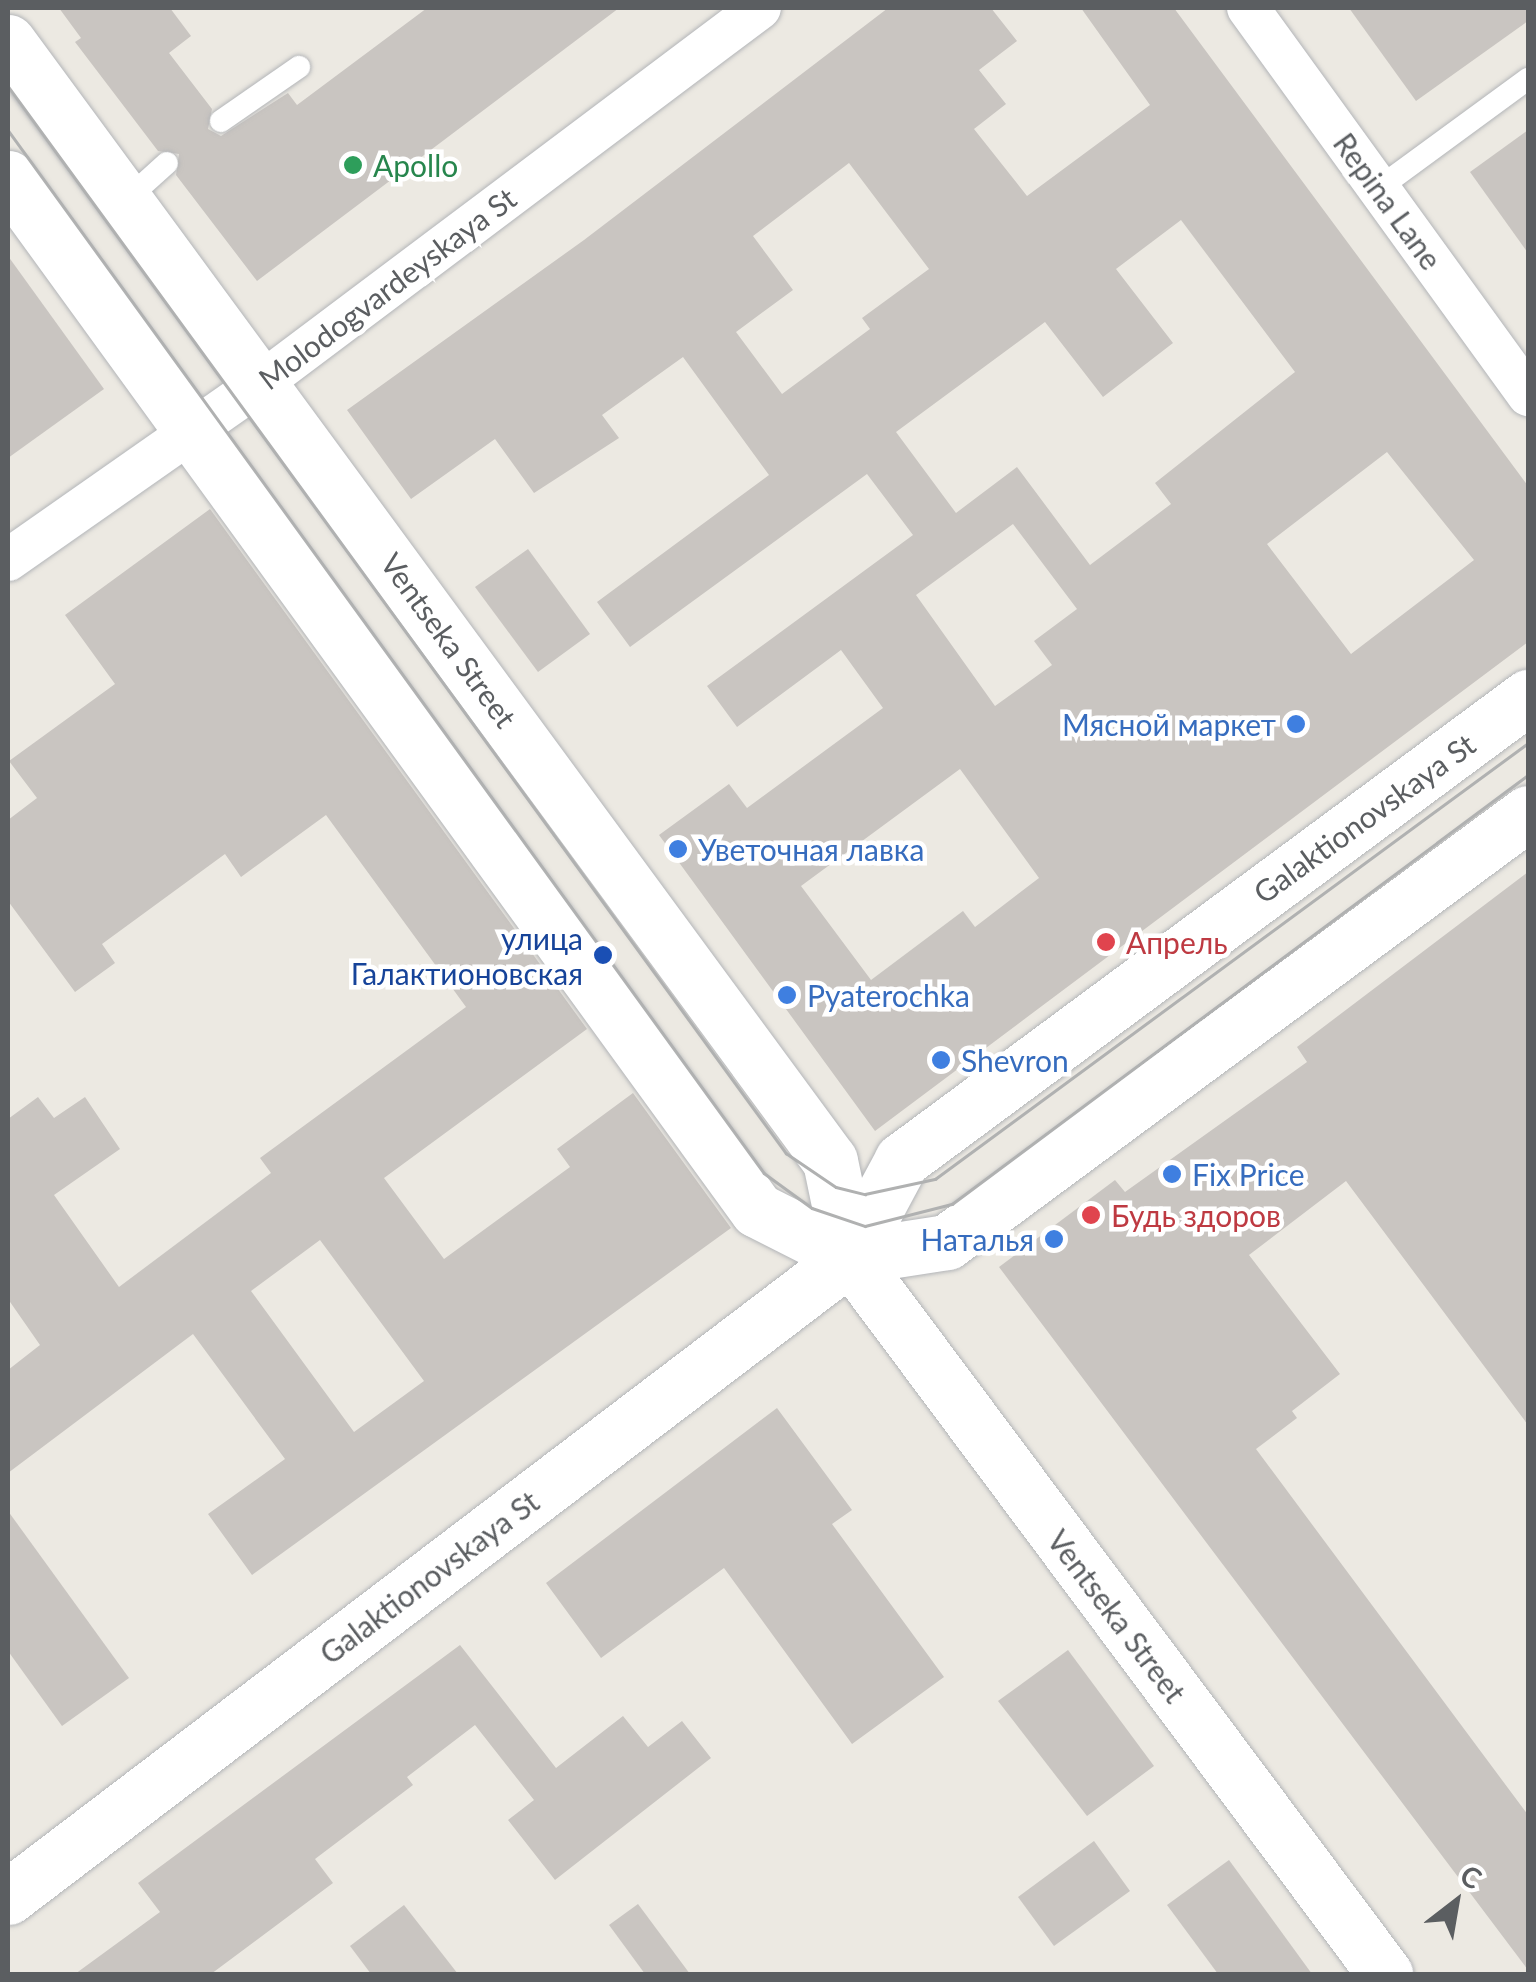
<!DOCTYPE html>
<html>
<head>
<meta charset="utf-8">
<style>
  body { margin:0 }
  #map { position:relative; width:1536px; height:1982px; overflow:hidden; background:#ece9e2; font-family:Lato,sans-serif }
  div>[style] { position:absolute }
  [style*='--x'] { left:calc(var(--x)*1px); top:calc(var(--y)*1px); width:calc(var(--w)*1px); rotate:calc(var(--a)*1deg) }
  .building>* { inset:0; background:#c9c5c1 }
  .roads { filter:drop-shadow(0 0 2px #b3b5b8) drop-shadow(0 0 2px #b3b5b8) }
  .service>* { height:22px; margin:-11px; padding:0 11px; transform-origin:11px; border-radius:11px; background:#fff }
  .minor>* { height:42px; margin:-21px; padding:0 21px; transform-origin:21px; border-radius:21px; background:#fff }
  .secondary>* { height:55px; margin:-27.5px; padding:0 27.5px; transform-origin:27.5px; border-radius:27.5px; background:#fff }
  .tram>* { height:2.5px; margin:-1.25px; padding:0 1.25px; transform-origin:1.25px; border-radius:1.25px; background:#b0b1b1 }
  .dots>* { width:28px; height:28px; translate:-50% -50%; box-sizing:border-box; border:5px solid #fff; border-radius:50% }
  span { translate:-50% -50%; white-space:nowrap; text-align:center; line-height:1.15; -webkit-text-stroke:9px #fff; paint-order:stroke }
  .leisure-label { font-size:30px; color:#27864d }
  .left { translate:0 -50%; text-align:left }
  .street-label { font-size:30px; color:#5b5e61 }
  .shop-label { font-size:30px; color:#366cbe }
  .right { translate:-100% -50%; text-align:right }
  .transit-label { font-size:30px; color:#164399 }
  .health-label { font-size:30px; color:#be3a42 }
  .frame { position:absolute; inset:0; border:10px solid #5b5e61; pointer-events:none }
  .north { position:absolute; left:1406px; top:1852px; width:100px; height:100px; -webkit-text-stroke:8px #fff; paint-order:stroke; rotate:31deg; font-size:28px; font-weight:700; line-height:40px; text-align:center; color:#5b5e61 }
  .north::after { content:''; display:block; margin:auto; width:35px; height:45px; background:#5b5e61; clip-path:polygon(50% 0,100% 100%,50% 72%,0 100%) }
</style>
</head>
<body>
<div id="map">
  <div class="building">
    <i style="clip-path:polygon(59px 8px,170px 8px,191px 36px,169px 53px,212px 109px,208px 129px,221px 136px,288px 93px,297px 105px,427px 8px,619px 8px,257px 281px,176px 175px,179px 154px,158px 151px,75px 42px,81px 38px)"></i>
    <i style="clip-path:polygon(evenodd,888px 8px,991px 8px,1017px 41px,979px 70px,1006px 104px,974px 129px,1027px 196px,1150px 105px,1081px 8px,1174px 8px,1528px 486px,1528px 642px,875px 1131px,659px 835px,729px 784px,747px 808px,883px 708px,841px 650px,737px 727px,707px 686px,913px 535px,867px 474px,630px 647px,597px 602px,769px 475px,683px 357px,602px 415px,619px 438px,534px 493px,495px 439px,411px 499px,347px 410px,584px 240px,888px 8px,849px 163px,929px 269px,862px 318px,870px 329px,782px 394px,736px 332px,793px 290px,753px 236px,849px 163px,888px 8px,1181px 220px,1295px 372px,1155px 483px,1171px 504px,1090px 565px,1017px 467px,956px 513px,896px 432px,1045px 322px,1103px 397px,1173px 343px,1116px 269px,1181px 220px,888px 8px,1387px 452px,1474px 560px,1351px 654px,1267px 544px,1387px 452px,888px 8px,1013px 524px,1077px 609px,1034px 641px,1052px 665px,995px 706px,916px 595px,1013px 524px,888px 8px,960px 769px,1039px 878px,975px 927px,963px 911px,871px 980px,801px 886px,960px 769px)"></i>
    <i style="clip-path:polygon(1349px 8px,1528px 8px,1528px 21px,1416px 101px)"></i>
    <i style="clip-path:polygon(1528px 130px,1528px 253px,1470px 172px)"></i>
    <i style="clip-path:polygon(8px 256px,104px 389px,8px 458px)"></i>
    <i style="clip-path:polygon(evenodd,210px 509px,587px 1029px,384px 1178px,444px 1259px,570px 1167px,557px 1149px,633px 1093px,731px 1228px,252px 1575px,208px 1514px,285px 1459px,193px 1334px,8px 1473px,8px 1370px,40px 1345px,8px 1299px,8px 1119px,38px 1097px,54px 1118px,85px 1097px,120px 1149px,54px 1195px,119px 1287px,271px 1173px,260px 1158px,466px 1007px,326px 815px,241px 877px,225px 854px,102px 944px,115px 963px,75px 992px,8px 901px,8px 820px,37px 798px,9px 761px,115px 684px,65px 615px,210px 509px,320px 1240px,424px 1381px,354px 1432px,251px 1291px,320px 1240px)"></i>
    <i style="clip-path:polygon(528px 549px,590px 634px,538px 672px,475px 587px)"></i>
    <i style="clip-path:polygon(1528px 872px,1528px 1425px,1346px 1181px,1249px 1255px,1340px 1374px,1292px 1411px,1297px 1418px,1256px 1449px,1528px 1815px,1528px 1970px,999px 1267px,1115px 1180px,1125px 1192px,1307px 1062px,1297px 1047px)"></i>
    <i style="clip-path:polygon(777px 1408px,852px 1510px,832px 1524px,944px 1677px,852px 1744px,724px 1568px,601px 1658px,546px 1583px)"></i>
    <i style="clip-path:polygon(8px 1511px,129px 1678px,62px 1726px,8px 1651px)"></i>
    <i style="clip-path:polygon(460px 1645px,556px 1768px,623px 1716px,648px 1747px,682px 1721px,711px 1758px,555px 1880px,508px 1820px,534px 1800px,475px 1725px,407px 1777px,413px 1785px,315px 1859px,333px 1883px,211px 1974px,75px 1974px,160px 1912px,138px 1883px)"></i>
    <i style="clip-path:polygon(1068px 1650px,1154px 1766px,1087px 1816px,998px 1701px)"></i>
    <i style="clip-path:polygon(1094px 1841px,1130px 1891px,1054px 1946px,1018px 1897px)"></i>
    <i style="clip-path:polygon(1229px 1860px,1312px 1974px,1218px 1974px,1167px 1905px)"></i>
    <i style="clip-path:polygon(638px 1904px,690px 1974px,645px 1974px,609px 1925px)"></i>
    <i style="clip-path:polygon(404px 1905px,458px 1974px,371px 1974px,350px 1946px)"></i>
  </div>
  <div class="roads">
    <div class="service">
      <i style="--x:221;--y:121;--w:95;--a:-34.7"></i>
      <i style="--x:1379;--y:188;--w:185;--a:-36.2"></i>
      <i style="--x:126;--y:200;--w:55;--a:-42.1"></i>
    </div>
    <div class="minor">
      <i style="--x:1248;--y:8;--w:478;--a:54.1"></i>
      <i style="--x:8;--y:560;--w:309;--a:-35"></i>
      <i style="--x:261;--y:383;--w:624;--a:-36.92"></i>
    </div>
    <div class="secondary">
      <i style="--x:8;--y:42;--w:1388;--a:53.7"></i>
      <i style="--x:830;--y:1161;--w:98;--a:78.2"></i>
      <i style="--x:850;--y:1257;--w:895;--a:53.27"></i>
      <i style="--x:8;--y:178;--w:1275;--a:54.03"></i>
      <i style="--x:757;--y:1210;--w:104;--a:26.8"></i>
      <i style="--x:850;--y:1257;--w:98;--a:-8.8"></i>
      <i style="--x:947;--y:1242;--w:722;--a:-36.44"></i>
      <i style="--x:8;--y:1897;--w:1058;--a:-37.24"></i>
      <i style="--x:850;--y:1257;--w:110;--a:-61.8"></i>
      <i style="--x:902;--y:1160;--w:779;--a:-36.49"></i>
    </div>
  </div>
  <div class="tram">
    <i style="--x:8;--y:86;--w:1321;--a:53.9"></i>
    <i style="--x:786;--y:1153;--w:60;--a:34.2"></i>
    <i style="--x:836;--y:1187;--w:30;--a:14"></i>
    <i style="--x:865;--y:1194;--w:72;--a:-12.1"></i>
    <i style="--x:935;--y:1179;--w:736;--a:-36.32"></i>
    <i style="--x:8;--y:130;--w:1288;--a:54.06"></i>
    <i style="--x:764;--y:1173;--w:59;--a:36.1"></i>
    <i style="--x:812;--y:1208;--w:56;--a:18.8"></i>
    <i style="--x:865;--y:1226;--w:90;--a:-14.2"></i>
    <i style="--x:952;--y:1204;--w:718;--a:-36.68"></i>
  </div>
  <div class="dots">
    <i style="left:353px;top:165px;background:#2e9e5b"></i>
    <i style="left:1296px;top:724px;background:#3f7fe0"></i>
    <i style="left:678px;top:849px;background:#3f7fe0"></i>
    <i style="left:1106px;top:942px;background:#e0444e"></i>
    <i style="left:603px;top:955px;background:#1a4fb4"></i>
    <i style="left:787px;top:995px;background:#3f7fe0"></i>
    <i style="left:941px;top:1060px;background:#3f7fe0"></i>
    <i style="left:1172px;top:1174px;background:#3f7fe0"></i>
    <i style="left:1091px;top:1215px;background:#e0444e"></i>
    <i style="left:1054px;top:1239px;background:#3f7fe0"></i>
  </div>
  <div class="leisure-label">
    <span class="left" style="left:373px;top:165px">Apollo</span>
  </div>
  <div class="street-label">
    <span style="left:1388px;top:201px;rotate:54deg">Repina Lane</span>
    <span style="left:387px;top:288px;rotate:-37deg">Molodogvardeyskaya St</span>
    <span style="left:449px;top:640px;rotate:54deg">Ventseka Street</span>
    <span style="left:1364px;top:818px;rotate:-36deg">Galaktionovskaya St</span>
    <span style="left:429px;top:1577px;rotate:-37deg">Galaktionovskaya St</span>
    <span style="left:1117px;top:1616px;rotate:53deg">Ventseka Street</span>
  </div>
  <div class="shop-label">
    <span class="right" style="left:1276px;top:724px">Мясной маркет</span>
    <span class="left" style="left:698px;top:849px">Уветочная лавка</span>
    <span class="left" style="left:807px;top:995px">Pyaterochka</span>
    <span class="left" style="left:961px;top:1060px">Shevron</span>
    <span class="left" style="left:1192px;top:1174px">Fix Price</span>
    <span class="right" style="left:1034px;top:1239px">Наталья</span>
  </div>
  <div class="transit-label">
    <span class="right" style="left:583px;top:955px">улица<br>Галактионовская</span>
  </div>
  <div class="health-label">
    <span class="left" style="left:1126px;top:942px">Апрель</span>
    <span class="left" style="left:1111px;top:1215px">Будь здоров</span>
  </div>
  <div class="frame"></div>
  <div class="north">С</div>
</div>
</body>
</html>
